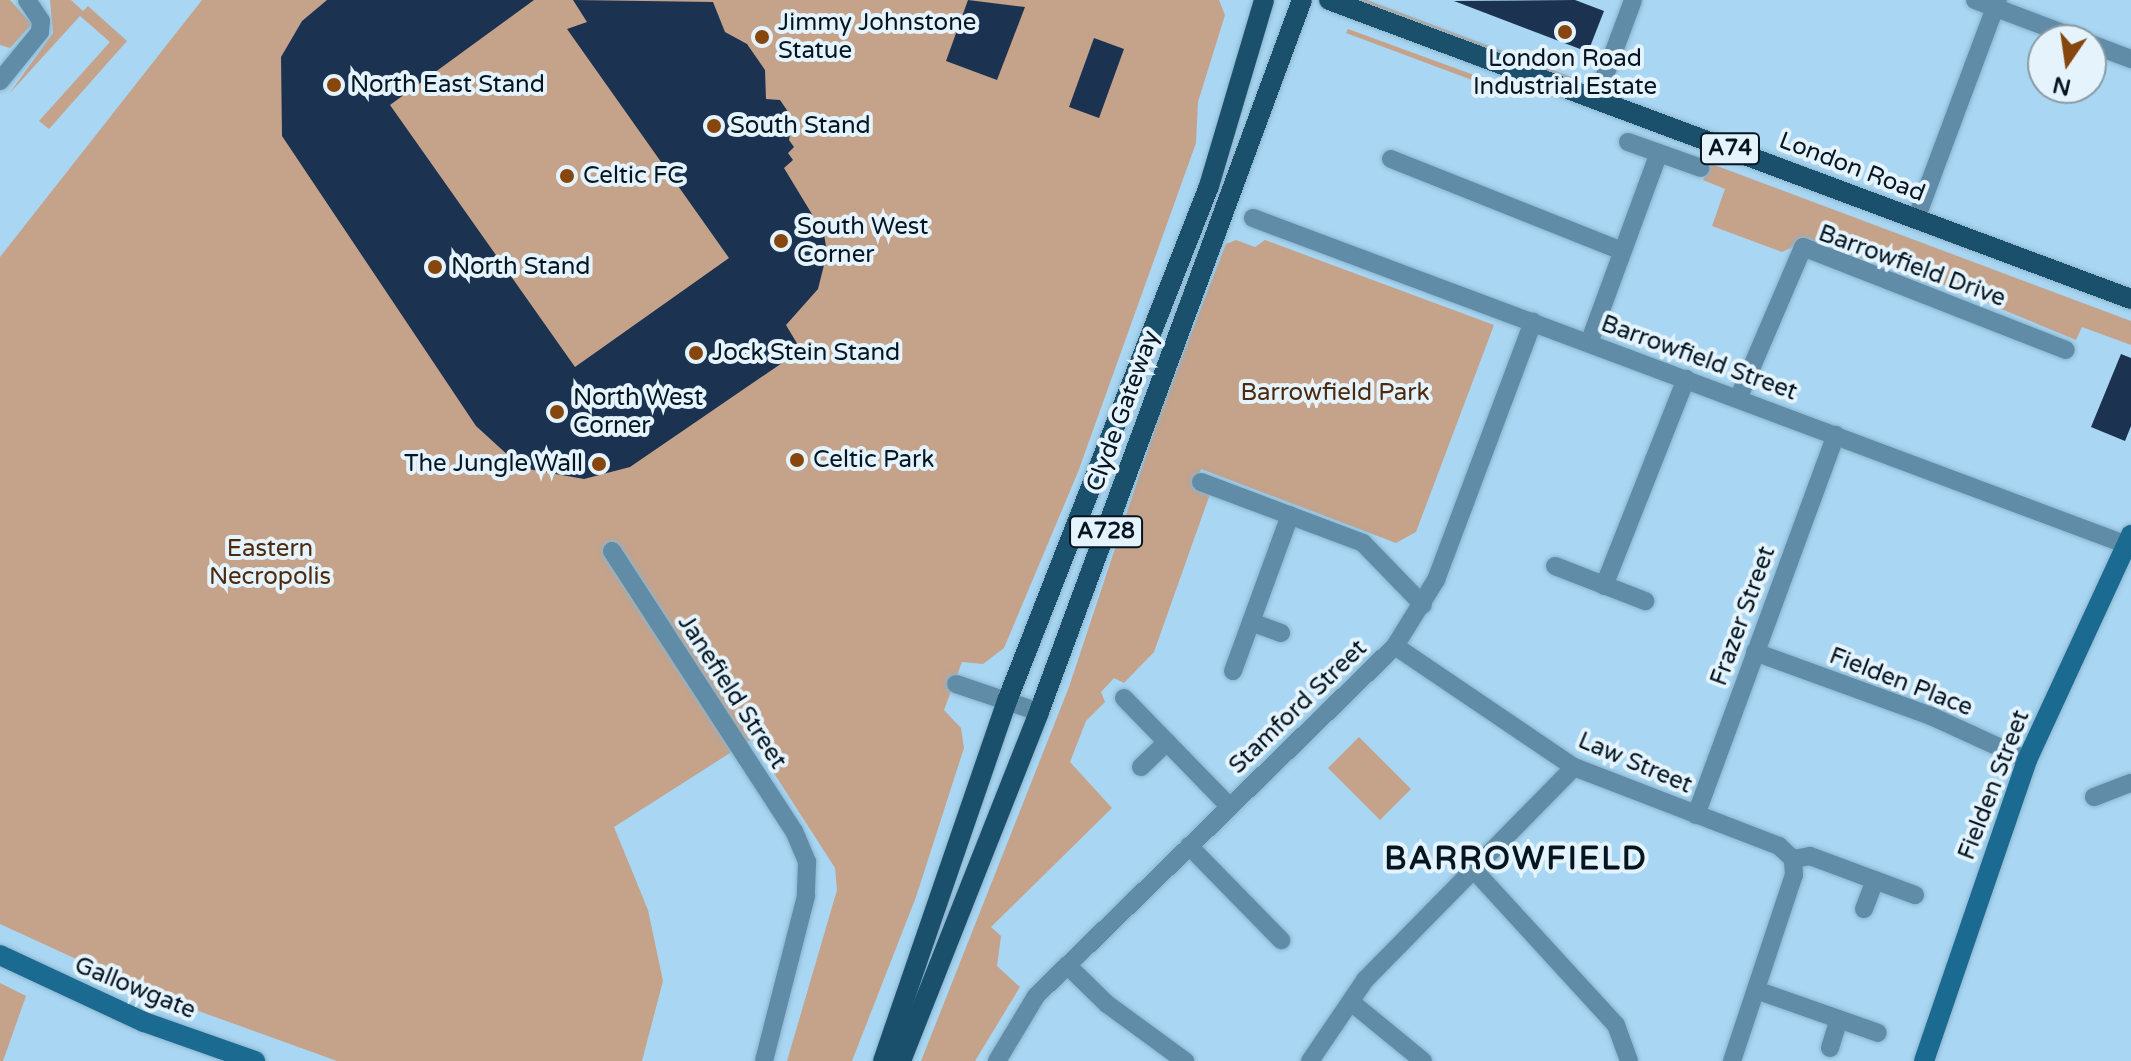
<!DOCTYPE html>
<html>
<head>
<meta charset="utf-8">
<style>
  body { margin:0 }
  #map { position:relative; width:2131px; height:1061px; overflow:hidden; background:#a9d7f3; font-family:"Varela Round",sans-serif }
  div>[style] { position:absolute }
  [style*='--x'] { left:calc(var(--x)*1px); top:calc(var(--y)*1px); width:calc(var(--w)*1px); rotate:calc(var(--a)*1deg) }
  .green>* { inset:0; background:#c5a28a }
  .building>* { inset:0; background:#1b3351 }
  .roads { filter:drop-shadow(0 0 2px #8bb4cd) drop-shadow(0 0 2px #8bb4cd) }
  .street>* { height:18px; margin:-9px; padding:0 9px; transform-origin:9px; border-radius:9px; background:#608ca7 }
  .secondary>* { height:20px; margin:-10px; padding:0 10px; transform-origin:10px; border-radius:10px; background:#1b6a92 }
  .primary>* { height:20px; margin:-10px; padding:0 10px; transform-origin:10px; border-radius:10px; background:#1b506c }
  .dots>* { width:22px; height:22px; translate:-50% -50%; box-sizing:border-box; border:4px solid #e5f3fc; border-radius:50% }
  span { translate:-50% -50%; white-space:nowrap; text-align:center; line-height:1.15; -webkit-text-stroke:8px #e5f3fc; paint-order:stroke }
  .shield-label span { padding:2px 6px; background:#e5f3fc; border:2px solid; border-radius:6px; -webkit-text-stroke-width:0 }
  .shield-label { font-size:22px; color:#051620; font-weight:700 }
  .poi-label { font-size:24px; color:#051620 }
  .left { translate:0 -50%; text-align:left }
  .right { translate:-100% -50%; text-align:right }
  .street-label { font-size:24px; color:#051620 }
  .park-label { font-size:24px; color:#4d290d }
  .district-label { font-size:32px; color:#051620; font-weight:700; letter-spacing:2px }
  .north { position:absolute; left:2027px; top:24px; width:80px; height:80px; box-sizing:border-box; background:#e5f3fc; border:2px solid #8b9ba4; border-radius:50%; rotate:193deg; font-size:22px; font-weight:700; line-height:32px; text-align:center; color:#051620 }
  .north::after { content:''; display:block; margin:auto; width:28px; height:36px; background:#86460d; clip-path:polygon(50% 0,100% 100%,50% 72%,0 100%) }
</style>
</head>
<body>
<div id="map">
  <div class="green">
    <i style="clip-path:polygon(0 0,10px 0,32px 24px,10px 48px,0 45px)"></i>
    <i style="clip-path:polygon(50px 0,71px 0,83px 11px,88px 6px,127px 41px,49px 129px,39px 121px,110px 42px,80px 16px,9px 94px,53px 33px)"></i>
    <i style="clip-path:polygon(202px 0,1219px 0,1225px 15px,1198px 102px,1196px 143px,1078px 472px,1004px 648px,983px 664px,962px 662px,944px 710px,961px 728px,964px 748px,916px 897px,852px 1061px,787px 1061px,837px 890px,835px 868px,752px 739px,614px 827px,648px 910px,663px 981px,642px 1061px,337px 1061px,157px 996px,0 924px,0 257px)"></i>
    <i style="clip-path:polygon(1359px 0,1367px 0,1582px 81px,1542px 73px,1357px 5px)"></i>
    <i style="clip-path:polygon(1348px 29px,1515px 90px,1496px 89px,1346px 33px)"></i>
    <i style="clip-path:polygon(1709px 163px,2131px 321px,2131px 345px,2082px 327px,2076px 340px,1881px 259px,1872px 262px,1809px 239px,1782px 252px,1712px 226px,1725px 189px,1703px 180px)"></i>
    <i style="clip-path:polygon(1236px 240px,1255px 247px,1265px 240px,1494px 325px,1416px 532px,1396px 543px,1201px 469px,1194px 489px,1210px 494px,1154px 652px,1124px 683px,1114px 678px,1101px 692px,1105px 702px,1086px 721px,1070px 762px,1112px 808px,991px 927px,1001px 936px,997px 966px,1020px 987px,975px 1061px,921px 1061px,1069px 687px,1161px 410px,1226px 244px)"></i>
    <i style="clip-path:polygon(1359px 737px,1411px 789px,1380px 820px,1328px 768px)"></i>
    <i style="clip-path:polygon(0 983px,26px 996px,3px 1061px,0 1061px)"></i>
  </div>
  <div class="building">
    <i style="clip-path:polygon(327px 0,534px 0,390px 105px,575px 367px,729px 258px,567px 29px,587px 22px,573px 0,713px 2px,725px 32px,747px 44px,765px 70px,766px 99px,780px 100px,793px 119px,789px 140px,794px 147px,788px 153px,793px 160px,784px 168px,824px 234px,827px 253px,818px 289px,786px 325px,801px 350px,630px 467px,584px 479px,522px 468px,476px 426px,282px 136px,281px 57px,302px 21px)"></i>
    <i style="clip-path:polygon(968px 0,1025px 7px,997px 80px,946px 61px)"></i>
    <i style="clip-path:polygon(1575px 0,1604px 11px,1588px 52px,1454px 1px)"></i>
    <i style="clip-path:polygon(1094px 38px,1124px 49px,1099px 118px,1069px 107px)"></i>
    <i style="clip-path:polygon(2121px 354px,2131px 358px,2131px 426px,2125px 441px,2091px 427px)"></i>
  </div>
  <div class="roads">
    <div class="street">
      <i style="--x:1975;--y:0;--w:113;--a:20.7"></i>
      <i style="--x:2091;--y:44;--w:43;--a:20.6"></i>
      <i style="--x:0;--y:81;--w:63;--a:-50.8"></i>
      <i style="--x:40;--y:32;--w:11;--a:-85"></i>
      <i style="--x:41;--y:21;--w:25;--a:-124"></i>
      <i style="--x:1597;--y:97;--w:103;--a:-69.6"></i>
      <i style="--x:1628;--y:142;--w:77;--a:19.6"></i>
      <i style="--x:1391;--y:159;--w:249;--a:21.7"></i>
      <i style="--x:1253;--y:218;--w:933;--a:20.51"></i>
      <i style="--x:1916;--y:219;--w:234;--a:-69.5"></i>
      <i style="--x:1589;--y:343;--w:202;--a:-69.8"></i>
      <i style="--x:1738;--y:399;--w:165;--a:-66.8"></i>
      <i style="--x:1803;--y:247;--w:282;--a:21.4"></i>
      <i style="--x:1201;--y:482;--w:173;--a:20.6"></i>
      <i style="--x:1363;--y:543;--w:86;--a:45.9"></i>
      <i style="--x:612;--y:551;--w:334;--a:57"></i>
      <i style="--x:794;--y:831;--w:34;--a:67"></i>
      <i style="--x:807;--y:862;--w:34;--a:92"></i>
      <i style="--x:806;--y:896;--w:170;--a:104.3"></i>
      <i style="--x:1555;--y:566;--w:97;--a:21.3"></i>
      <i style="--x:1604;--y:586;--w:223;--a:-68.4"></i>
      <i style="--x:1251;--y:622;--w:32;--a:20"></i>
      <i style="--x:1395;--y:646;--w:216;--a:34.1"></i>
      <i style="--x:1574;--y:767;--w:220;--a:21.1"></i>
      <i style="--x:1779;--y:846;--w:19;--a:43"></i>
      <i style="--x:1793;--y:859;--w:17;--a:-10"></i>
      <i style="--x:1810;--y:856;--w:112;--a:20.4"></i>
      <i style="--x:1755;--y:652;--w:187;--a:20"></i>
      <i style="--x:1931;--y:716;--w:106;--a:24.6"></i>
      <i style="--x:1233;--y:671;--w:166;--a:-69.9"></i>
      <i style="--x:956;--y:684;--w:88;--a:18.6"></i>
      <i style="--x:1124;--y:698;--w:152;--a:45.8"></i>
      <i style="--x:1141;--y:767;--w:36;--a:-44"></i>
      <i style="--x:2094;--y:797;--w:40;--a:-21"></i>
      <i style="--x:1696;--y:815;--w:405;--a:-69.8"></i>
      <i style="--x:1189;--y:846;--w:132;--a:45.6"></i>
      <i style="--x:1474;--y:870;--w:210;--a:47.5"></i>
      <i style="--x:1616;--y:1025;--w:38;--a:70"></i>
      <i style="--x:1864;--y:909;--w:31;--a:-69"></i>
      <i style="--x:1067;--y:965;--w:56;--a:44.3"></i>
      <i style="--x:1107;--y:1004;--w:97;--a:36.2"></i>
      <i style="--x:1756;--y:990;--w:129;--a:19.4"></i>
      <i style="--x:1351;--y:1002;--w:93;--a:39.3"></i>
      <i style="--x:1830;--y:1048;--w:30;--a:-73"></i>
      <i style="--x:997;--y:1061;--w:76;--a:-59"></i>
      <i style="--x:1036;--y:996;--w:501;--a:-44.27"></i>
      <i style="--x:1395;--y:646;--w:78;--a:-58.2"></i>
      <i style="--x:1436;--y:580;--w:276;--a:-69.4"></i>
      <i style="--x:1310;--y:1061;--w:98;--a:-55.8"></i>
      <i style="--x:1365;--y:980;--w:298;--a:-45.5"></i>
      <i style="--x:1732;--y:1061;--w:196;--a:-71.6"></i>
      <i style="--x:1794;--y:875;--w:16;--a:-94"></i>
    </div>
    <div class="secondary">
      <i style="--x:0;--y:955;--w:159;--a:25"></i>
      <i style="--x:144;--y:1022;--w:118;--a:19.4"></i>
      <i style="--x:1924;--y:1061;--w:318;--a:-71.1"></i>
      <i style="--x:2027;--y:760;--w:248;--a:-65.2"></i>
    </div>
    <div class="primary">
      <i style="--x:1329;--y:0;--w:856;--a:20.45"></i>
      <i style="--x:883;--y:1061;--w:381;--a:-71"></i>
      <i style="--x:1007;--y:701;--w:553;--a:-68.58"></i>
      <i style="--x:1209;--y:186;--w:194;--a:-73.5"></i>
      <i style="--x:901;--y:1061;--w:375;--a:-68.4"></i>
      <i style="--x:1039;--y:712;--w:759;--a:-69.73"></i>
    </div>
  </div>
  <div class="dots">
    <i style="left:1565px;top:32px;background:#86460d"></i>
    <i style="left:762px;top:37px;background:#86460d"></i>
    <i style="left:334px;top:85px;background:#86460d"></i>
    <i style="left:714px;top:126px;background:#86460d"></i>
    <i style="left:567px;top:176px;background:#86460d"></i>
    <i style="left:781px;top:241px;background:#86460d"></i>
    <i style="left:435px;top:267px;background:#86460d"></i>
    <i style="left:696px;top:353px;background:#86460d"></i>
    <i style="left:557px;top:412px;background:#86460d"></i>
    <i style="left:797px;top:460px;background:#86460d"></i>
    <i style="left:599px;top:464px;background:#86460d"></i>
  </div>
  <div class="shield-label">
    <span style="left:1730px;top:149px">A74</span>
    <span style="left:1106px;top:532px">A728</span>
  </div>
  <div class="poi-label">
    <span class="left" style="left:778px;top:37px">Jimmy Johnstone<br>Statue</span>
    <span style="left:1565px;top:73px">London Road<br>Industrial Estate</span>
    <span class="left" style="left:350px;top:85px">North East Stand</span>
    <span class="left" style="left:730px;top:126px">South Stand</span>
    <span class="left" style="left:583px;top:176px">Celtic FC</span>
    <span class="left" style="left:797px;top:241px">South West<br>Corner</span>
    <span class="left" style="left:451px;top:267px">North Stand</span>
    <span class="left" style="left:712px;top:353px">Jock Stein Stand</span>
    <span class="left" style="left:573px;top:412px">North West<br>Corner</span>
    <span class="left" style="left:813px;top:460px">Celtic Park</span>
    <span class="right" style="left:583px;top:464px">The Jungle Wall</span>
  </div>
  <div class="street-label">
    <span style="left:1852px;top:167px;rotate:21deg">London Road</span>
    <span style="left:1912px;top:266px;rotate:20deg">Barrowfield Drive</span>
    <span style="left:1699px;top:358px;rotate:20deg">Barrowfield Street</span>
    <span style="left:1123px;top:411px;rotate:-70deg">Clyde Gateway</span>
    <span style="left:1743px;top:616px;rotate:-70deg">Frazer Street</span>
    <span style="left:1901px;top:682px;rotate:21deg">Fielden Place</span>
    <span style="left:732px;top:692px;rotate:57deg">Janefield Street</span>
    <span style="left:1298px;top:707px;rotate:-44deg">Stamford Street</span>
    <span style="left:1635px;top:763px;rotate:23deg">Law Street</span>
    <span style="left:1994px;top:785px;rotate:-69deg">Fielden Street</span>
    <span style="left:135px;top:988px;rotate:22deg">Gallowgate</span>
  </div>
  <div class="park-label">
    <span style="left:1335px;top:393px">Barrowfield Park</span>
    <span style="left:270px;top:563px">Eastern<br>Necropolis</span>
  </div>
  <div class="district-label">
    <span style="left:1516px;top:859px">BARROWFIELD</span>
  </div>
  <div class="north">N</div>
</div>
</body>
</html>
